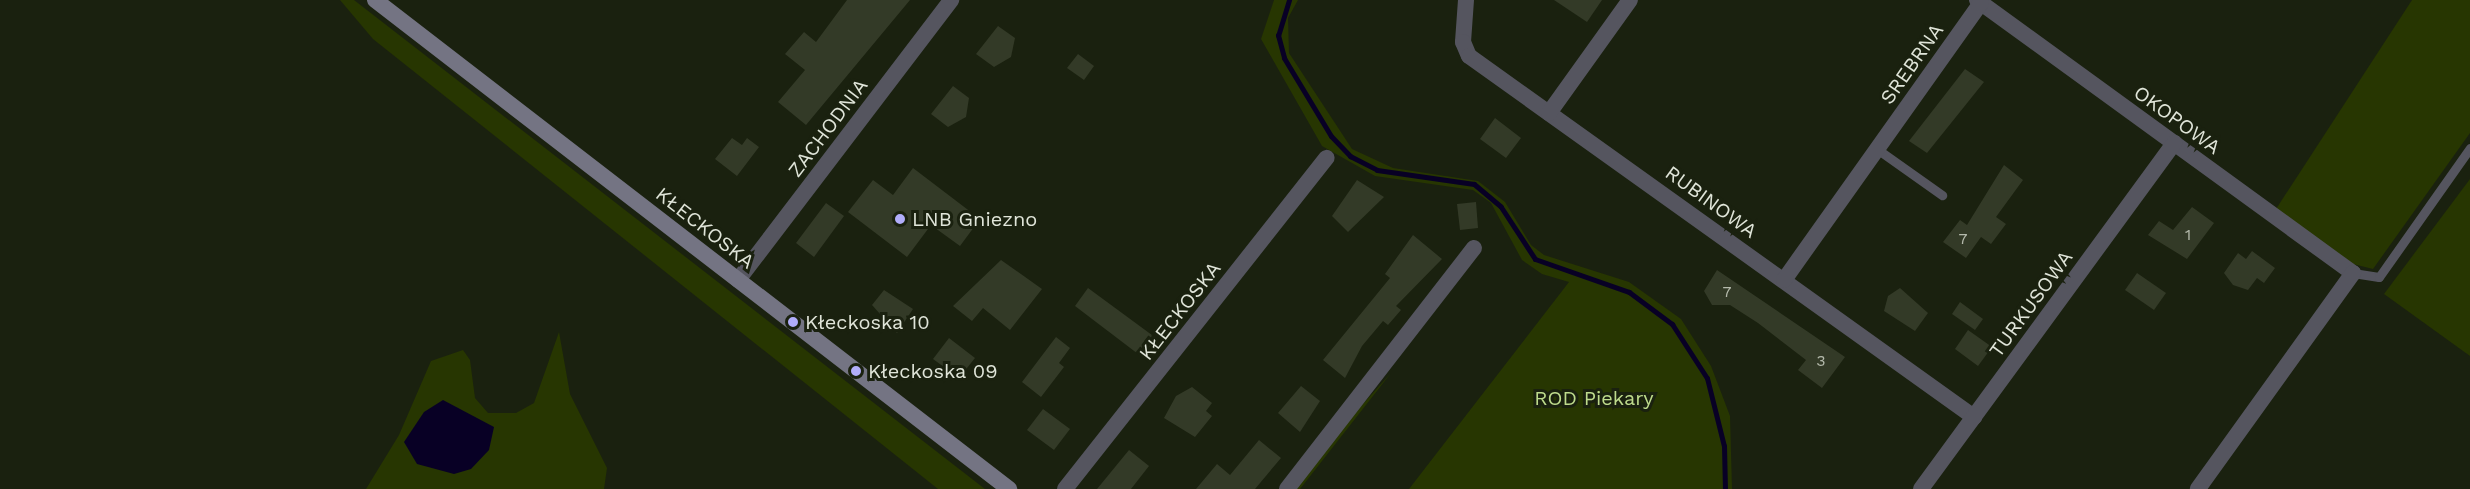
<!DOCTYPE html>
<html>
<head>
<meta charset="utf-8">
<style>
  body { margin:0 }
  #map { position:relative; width:2470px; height:489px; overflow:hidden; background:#1a210f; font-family:"Work Sans",sans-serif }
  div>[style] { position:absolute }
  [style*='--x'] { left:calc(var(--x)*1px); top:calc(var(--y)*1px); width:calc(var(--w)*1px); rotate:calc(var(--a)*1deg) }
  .green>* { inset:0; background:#273601 }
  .water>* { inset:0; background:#080025 }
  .stream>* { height:5px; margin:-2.5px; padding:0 2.5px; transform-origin:2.5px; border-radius:2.5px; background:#080025 }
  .building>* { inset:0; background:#333a27 }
  .service>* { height:9px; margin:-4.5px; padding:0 4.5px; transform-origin:4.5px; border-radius:4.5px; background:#55555f }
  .minor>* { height:16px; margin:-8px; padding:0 8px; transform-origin:8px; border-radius:8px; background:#55555f }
  .secondary>* { height:16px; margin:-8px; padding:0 8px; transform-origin:8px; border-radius:8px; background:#747483 }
  .dots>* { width:16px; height:16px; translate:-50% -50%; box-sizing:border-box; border:3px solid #1a210f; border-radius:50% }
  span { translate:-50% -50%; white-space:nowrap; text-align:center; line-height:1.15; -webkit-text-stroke:6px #1a210f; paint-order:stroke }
  .number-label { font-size:16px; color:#b5baac }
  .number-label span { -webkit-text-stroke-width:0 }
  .street-label { font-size:20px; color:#e0e5d9 }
  .poi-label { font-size:20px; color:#e0e5d9 }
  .left { translate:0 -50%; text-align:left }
  .park-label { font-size:20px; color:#bedb8c }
</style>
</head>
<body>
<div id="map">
  <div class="green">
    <i style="clip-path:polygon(340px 0,354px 0,985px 489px,938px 489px,373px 39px)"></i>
    <i style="clip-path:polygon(1274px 0,1298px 0,1288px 18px,1289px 53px,1352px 149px,1393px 168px,1478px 181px,1505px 202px,1531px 245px,1544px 255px,1629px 282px,1681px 319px,1711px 366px,1730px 416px,1732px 489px,1409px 489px,1569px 282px,1542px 274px,1522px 260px,1491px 203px,1473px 190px,1375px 176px,1322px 146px,1261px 39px)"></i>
    <i style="clip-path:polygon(2412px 0,2470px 0,2470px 133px,2373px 269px,2353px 264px,2276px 209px)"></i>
    <i style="clip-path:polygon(2470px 179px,2470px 356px,2384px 294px)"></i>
    <i style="clip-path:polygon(559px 332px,570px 394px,607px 468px,604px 489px,366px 489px,399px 435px,431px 361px,463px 350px,470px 360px,475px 398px,488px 413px,516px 413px,534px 403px)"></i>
    <i style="clip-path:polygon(1391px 373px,1300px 489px,1296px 489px,1352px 416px)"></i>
  </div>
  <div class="water">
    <i style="clip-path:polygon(443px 400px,494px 427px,489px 450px,471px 469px,454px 474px,417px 464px,404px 442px,424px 412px)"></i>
  </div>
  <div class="stream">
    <i style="--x:1289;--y:0;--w:37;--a:107"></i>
    <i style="--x:1278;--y:35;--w:24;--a:75"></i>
    <i style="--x:1284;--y:58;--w:91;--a:58.9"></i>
    <i style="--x:1331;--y:136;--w:28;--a:46"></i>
    <i style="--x:1350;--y:156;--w:30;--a:27"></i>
    <i style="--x:1377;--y:170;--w:98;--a:8.2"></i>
    <i style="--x:1474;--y:184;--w:35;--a:40"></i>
    <i style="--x:1501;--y:207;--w:62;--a:56.8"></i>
    <i style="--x:1535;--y:259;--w:100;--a:19.3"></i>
    <i style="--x:1629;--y:292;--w:54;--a:36.7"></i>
    <i style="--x:1672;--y:324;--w:64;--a:57.1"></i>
    <i style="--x:1707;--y:378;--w:70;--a:76"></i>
    <i style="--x:1724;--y:446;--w:43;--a:88.7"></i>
  </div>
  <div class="building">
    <i style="clip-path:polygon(847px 0,910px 0,806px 125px,778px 102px,805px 70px,785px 54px,804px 32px,816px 42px)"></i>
    <i style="clip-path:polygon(1554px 0,1602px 0,1587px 22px)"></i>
    <i style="clip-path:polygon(998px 26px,1015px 38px,1011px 57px,994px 67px,976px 54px)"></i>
    <i style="clip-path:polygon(1078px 54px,1094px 66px,1084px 80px,1067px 68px)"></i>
    <i style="clip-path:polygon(1965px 69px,1984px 82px,1927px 153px,1909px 141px)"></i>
    <i style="clip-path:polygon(953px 86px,969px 98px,966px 117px,948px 127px,931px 114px)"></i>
    <i style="clip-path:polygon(1495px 118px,1521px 138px,1506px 158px,1480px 139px)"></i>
    <i style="clip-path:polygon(732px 138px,742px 145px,747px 138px,759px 147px,737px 176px,715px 159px)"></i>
    <i style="clip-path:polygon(2004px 165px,2023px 180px,1996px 217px,2006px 224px,1991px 244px,1981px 237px,1966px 258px,1943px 242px,1960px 220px,1967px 225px)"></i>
    <i style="clip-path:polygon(913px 168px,980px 219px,960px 246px,931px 225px,907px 257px,848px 212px,873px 180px,893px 195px)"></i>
    <i style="clip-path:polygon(1357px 180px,1384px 197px,1348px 232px,1332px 216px)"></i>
    <i style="clip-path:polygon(1476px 202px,1478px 228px,1460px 230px,1457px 204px)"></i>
    <i style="clip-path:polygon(826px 203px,844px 216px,814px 257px,796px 243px)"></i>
    <i style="clip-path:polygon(2192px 207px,2214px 223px,2187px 259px,2148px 235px,2159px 221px,2173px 230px)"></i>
    <i style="clip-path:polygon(1413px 235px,1442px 259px,1396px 306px,1401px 310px,1388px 325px,1383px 321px,1362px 346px,1345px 378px,1323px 360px,1390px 278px,1385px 274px)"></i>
    <i style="clip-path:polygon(2252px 251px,2275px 268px,2264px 283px,2257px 278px,2248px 290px,2233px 285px,2224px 273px,2238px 253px,2246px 259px)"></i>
    <i style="clip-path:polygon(1001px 260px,1042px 289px,1010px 330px,983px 308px,972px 321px,953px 306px)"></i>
    <i style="clip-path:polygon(1717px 270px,1845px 357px,1822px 388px,1798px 370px,1806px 360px,1758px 323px,1730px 305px,1712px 305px,1704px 291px)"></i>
    <i style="clip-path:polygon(2137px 273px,2166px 293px,2154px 310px,2125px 290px)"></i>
    <i style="clip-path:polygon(1088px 288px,1156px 338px,1142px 357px,1075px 306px)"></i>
    <i style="clip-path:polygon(1900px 288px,1928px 313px,1915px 331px,1884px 311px,1888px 296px)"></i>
    <i style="clip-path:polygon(884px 290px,913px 309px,897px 333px,872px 305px)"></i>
    <i style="clip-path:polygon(1960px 302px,1983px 319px,1975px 330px,1952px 314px)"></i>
    <i style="clip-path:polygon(1968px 330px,1992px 347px,1978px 366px,1955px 349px)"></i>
    <i style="clip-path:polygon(1056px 337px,1070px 348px,1059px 363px,1064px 367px,1041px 397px,1022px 382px)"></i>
    <i style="clip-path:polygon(949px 338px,975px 358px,959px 378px,933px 359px)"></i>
    <i style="clip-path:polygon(1301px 386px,1320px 401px,1300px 432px,1278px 413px)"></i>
    <i style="clip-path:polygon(1192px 387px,1212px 403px,1206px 411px,1212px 416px,1195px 437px,1164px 418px,1176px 396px)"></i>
    <i style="clip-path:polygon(1043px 409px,1070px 429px,1054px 450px,1027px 430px)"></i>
    <i style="clip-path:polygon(1259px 440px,1281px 458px,1255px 489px,1196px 489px,1217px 464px,1230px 475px)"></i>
    <i style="clip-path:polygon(1129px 450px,1149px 466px,1131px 489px,1097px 489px)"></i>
  </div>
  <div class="service">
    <i style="--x:1877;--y:149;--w:80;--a:35.3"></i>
    <i style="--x:2353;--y:273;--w:26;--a:9"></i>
    <i style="--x:2379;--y:277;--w:158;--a:-54.8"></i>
  </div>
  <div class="minor">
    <i style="--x:1466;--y:0;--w:42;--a:94.1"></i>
    <i style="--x:1463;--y:42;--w:15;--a:67"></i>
    <i style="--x:1469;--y:56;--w:621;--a:35.56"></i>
    <i style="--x:1977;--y:0;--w:465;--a:36"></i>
    <i style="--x:2353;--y:273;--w:266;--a:125.7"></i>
    <i style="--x:1549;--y:113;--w:139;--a:-54.4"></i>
    <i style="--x:738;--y:280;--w:352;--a:-52.7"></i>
    <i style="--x:1784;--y:280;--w:340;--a:-54.6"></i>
    <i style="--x:1065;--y:489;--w:422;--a:-51.7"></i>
    <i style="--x:1287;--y:489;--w:305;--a:-52.2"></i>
    <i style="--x:1921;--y:489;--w:429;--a:-53.8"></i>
  </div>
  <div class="secondary">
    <i style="--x:375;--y:0;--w:801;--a:37.64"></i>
  </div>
  <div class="dots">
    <i style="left:900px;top:219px;background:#b1adfa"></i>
    <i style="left:793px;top:322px;background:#b1adfa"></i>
    <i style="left:856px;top:371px;background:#b1adfa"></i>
  </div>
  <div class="number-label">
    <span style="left:2188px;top:235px">1</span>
    <span style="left:1963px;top:239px">7</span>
    <span style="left:1727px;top:292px">7</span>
    <span style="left:1821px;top:361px">3</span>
  </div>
  <div class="street-label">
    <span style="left:1912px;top:64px;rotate:-55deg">SREBRNA</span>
    <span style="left:2177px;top:120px;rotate:36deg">OKOPOWA</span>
    <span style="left:828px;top:128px;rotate:-53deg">ZACHODNIA</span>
    <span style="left:1711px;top:202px;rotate:36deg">RUBINOWA</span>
    <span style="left:705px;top:228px;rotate:38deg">KŁECKOSKA</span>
    <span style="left:2031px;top:304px;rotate:-54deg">TURKUSOWA</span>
    <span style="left:1180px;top:311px;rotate:-52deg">KŁECKOSKA</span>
  </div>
  <div class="poi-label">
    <span class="left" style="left:912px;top:219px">LNB Gniezno</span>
    <span class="left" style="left:805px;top:322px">Kłeckoska 10</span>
    <span class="left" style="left:868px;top:371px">Kłeckoska 09</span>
  </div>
  <div class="park-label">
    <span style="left:1594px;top:398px">ROD Piekary</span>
  </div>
</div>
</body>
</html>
